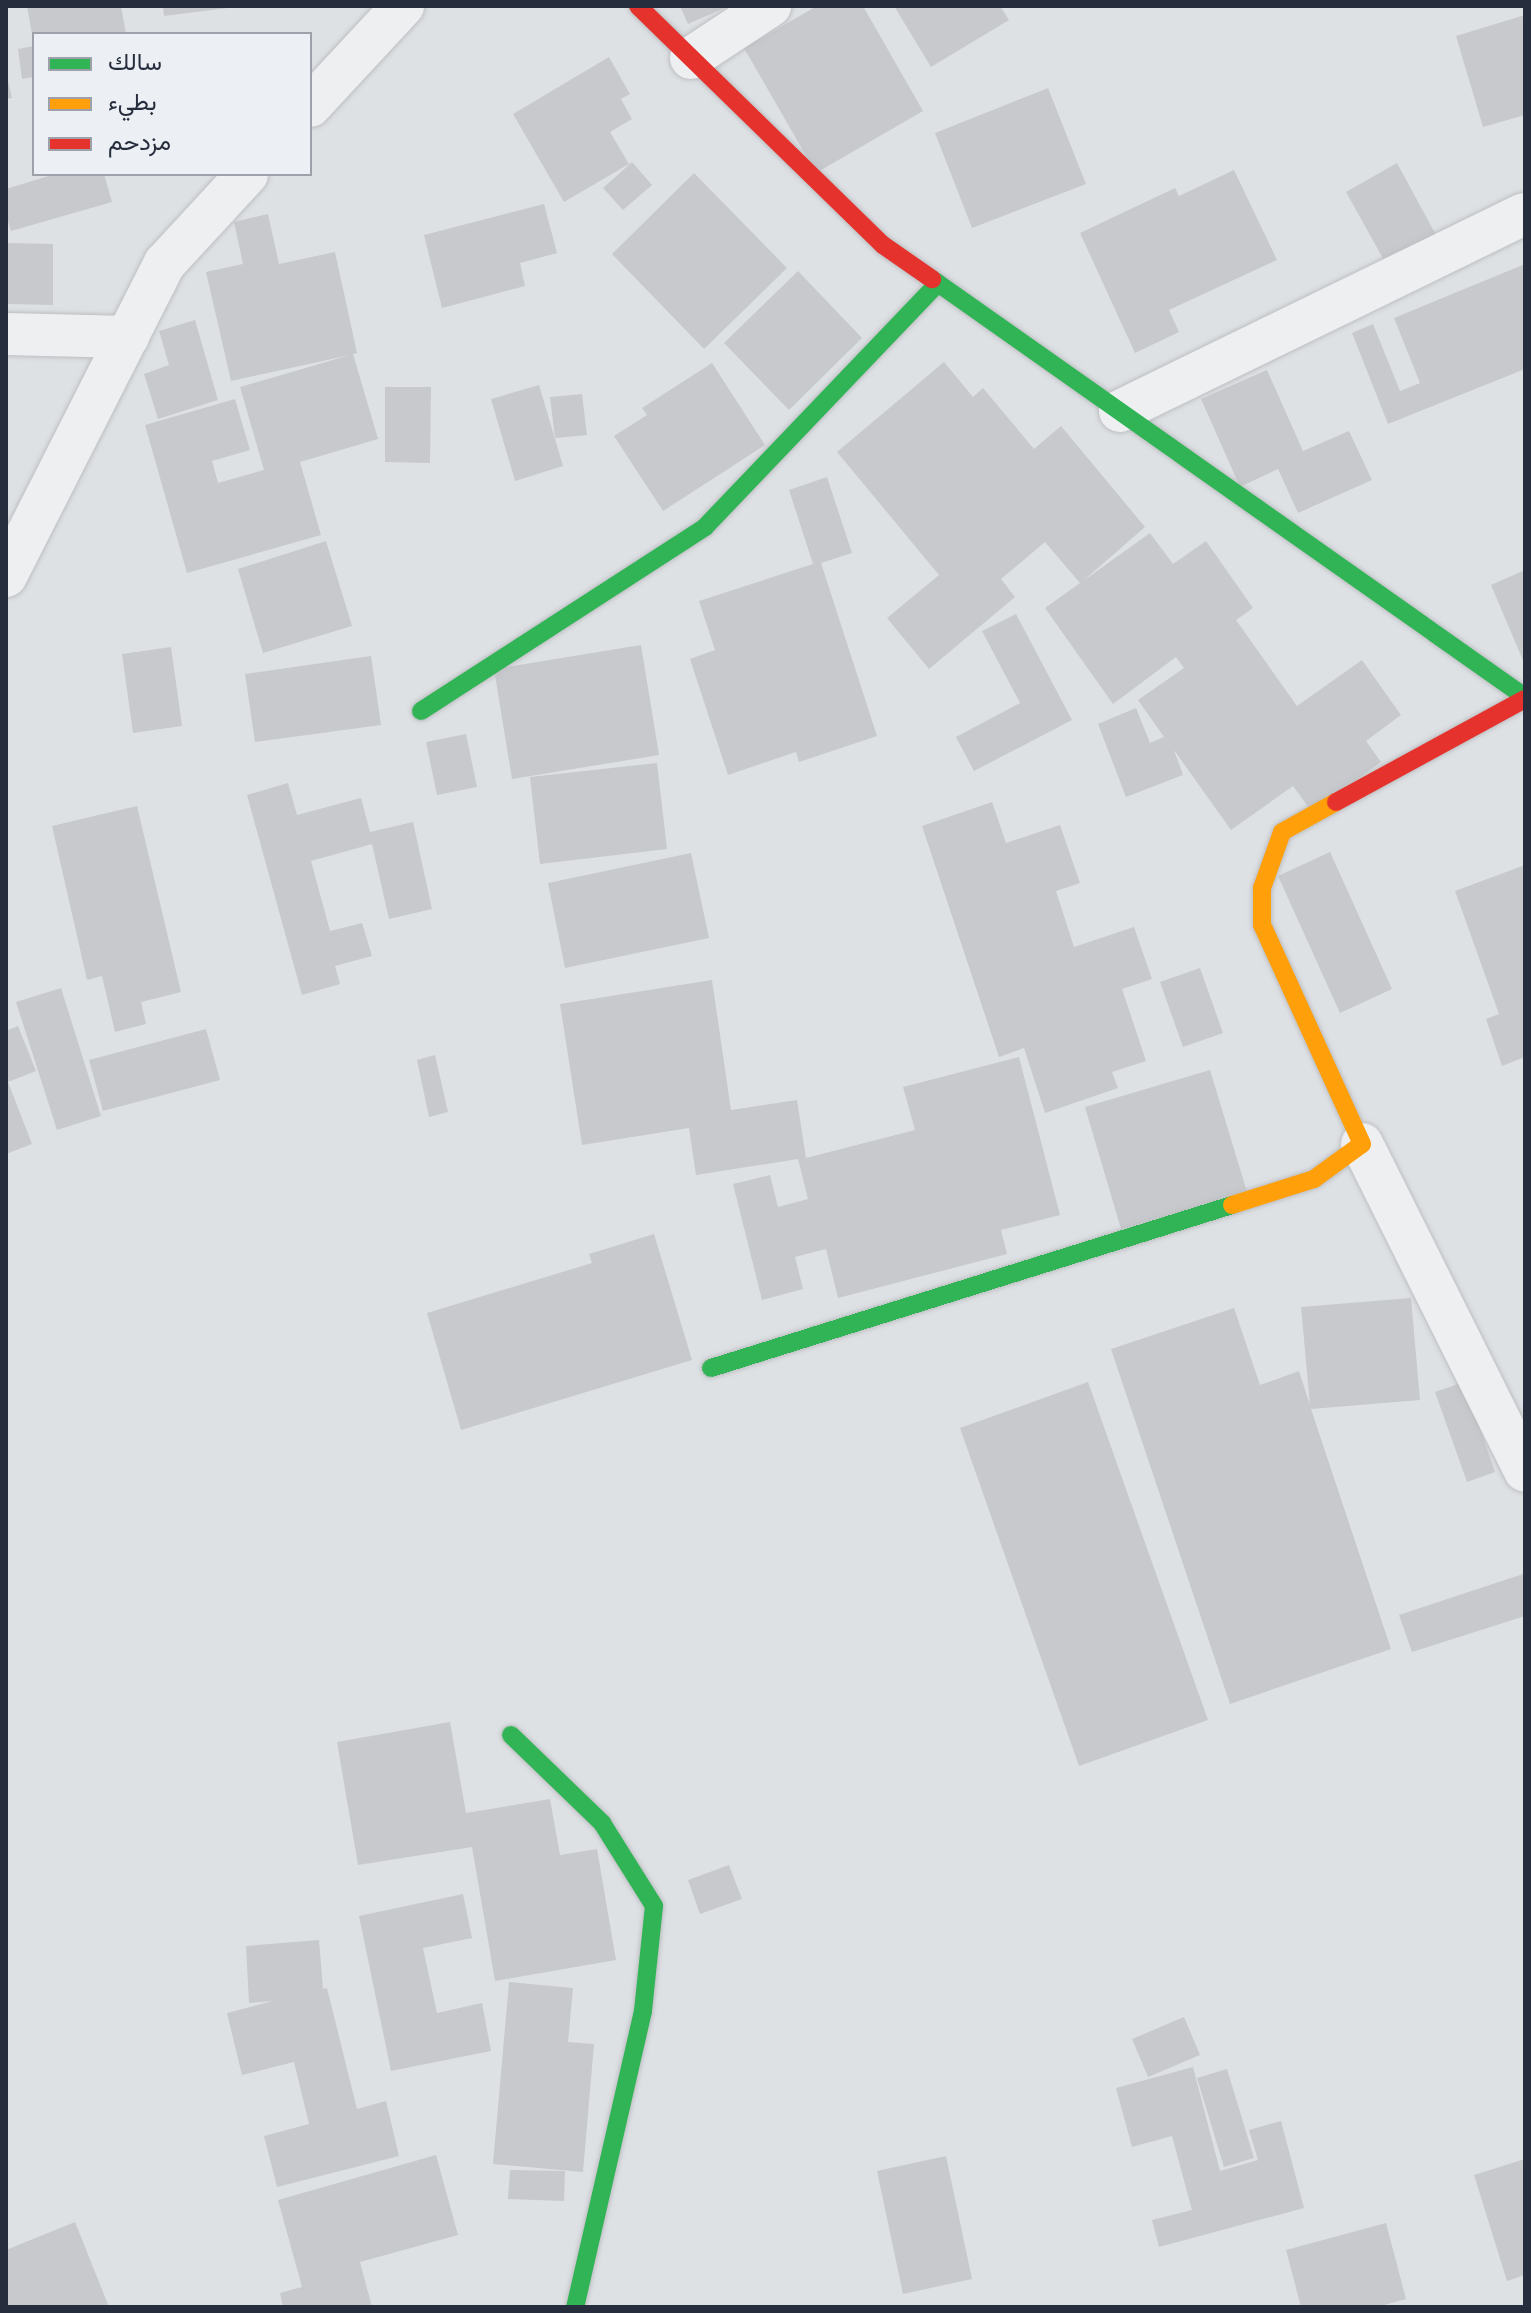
<!DOCTYPE html>
<html>
<head>
<meta charset="utf-8">
<style>
  body { margin:0 }
  #map { position:relative; width:1531px; height:2313px; overflow:hidden; background:#dee1e4; font-family:Roboto,Vazirmatn,sans-serif }
  div>[style] { position:absolute }
  [style*='--x'] { left:calc(var(--x)*1px); top:calc(var(--y)*1px); width:calc(var(--w)*1px); rotate:calc(var(--a)*1deg) }
  .building>* { inset:0; background:#c7c9cc }
  .roads { filter:drop-shadow(0 0 2px #bdbfc2) drop-shadow(0 0 2px #bdbfc2) }
  .street>* { height:42px; margin:-21px; padding:0 21px; transform-origin:21px; border-radius:21px; background:#eeeff1 }
  .fast>* { height:18px; margin:-9px; padding:0 9px; transform-origin:9px; border-radius:9px; background:#30b455 }
  .slow>* { height:18px; margin:-9px; padding:0 9px; transform-origin:9px; border-radius:9px; background:#ff9f0a }
  .jam>* { height:18px; margin:-9px; padding:0 9px; transform-origin:9px; border-radius:9px; background:#e5322d }
  span { translate:-50% -50%; white-space:nowrap; text-align:center; line-height:1.15; -webkit-text-stroke:8px #eceff4; paint-order:stroke }
  .frame { position:absolute; inset:0; border:8px solid #262d3c; pointer-events:none }
  .legend { position:absolute; left:32px; top:32px; width:280px; height:144px; box-sizing:border-box; background:#eceff4; border:2px solid #9da1aa; margin:0; padding:10px 14px; list-style:none; font-size:24px; color:#262d3c }
  .legend li { display:flex; align-items:center; gap:16px; height:40px }
  .legend b { width:40px; border:2px solid #9da1aa }
</style>
</head>
<body>
<div id="map">
  <div class="building">
    <i style="clip-path:polygon(27px 6px,121px 6px,126px 34px,32px 34px)"></i>
    <i style="clip-path:polygon(163px 6px,228px 6px,228px 8px,164px 16px)"></i>
    <i style="clip-path:polygon(680px 6px,729px 6px,688px 24px)"></i>
    <i style="clip-path:polygon(817px 6px,863px 6px,923px 111px,816px 173px,744px 48px)"></i>
    <i style="clip-path:polygon(894px 6px,1000px 6px,1009px 20px,931px 67px)"></i>
    <i style="clip-path:polygon(1525px 15px,1525px 115px,1483px 127px,1456px 36px)"></i>
    <i style="clip-path:polygon(34px 46px,34px 77px,22px 79px,18px 49px)"></i>
    <i style="clip-path:polygon(609px 57px,630px 94px,621px 99px,632px 119px,610px 132px,629px 164px,564px 202px,513px 114px)"></i>
    <i style="clip-path:polygon(6px 72px,12px 98px,6px 99px)"></i>
    <i style="clip-path:polygon(1048px 88px,1086px 184px,972px 228px,935px 133px)"></i>
    <i style="clip-path:polygon(632px 162px,652px 185px,623px 210px,603px 188px)"></i>
    <i style="clip-path:polygon(1397px 163px,1436px 235px,1385px 262px,1346px 192px)"></i>
    <i style="clip-path:polygon(1234px 170px,1277px 260px,1169px 310px,1179px 332px,1135px 353px,1080px 233px,1175px 188px,1179px 196px)"></i>
    <i style="clip-path:polygon(694px 173px,787px 268px,704px 349px,612px 254px)"></i>
    <i style="clip-path:polygon(55px 174px,104px 174px,112px 202px,11px 231px,6px 215px,6px 189px)"></i>
    <i style="clip-path:polygon(544px 204px,557px 253px,520px 263px,525px 286px,442px 308px,424px 235px)"></i>
    <i style="clip-path:polygon(268px 214px,279px 264px,335px 252px,357px 353px,353px 354px,378px 439px,300px 462px,321px 535px,187px 573px,145px 425px,235px 399px,250px 450px,212px 461px,218px 483px,264px 470px,240px 387px,350px 355px,231px 381px,206px 272px,243px 264px,234px 222px)"></i>
    <i style="clip-path:polygon(6px 243px,53px 244px,53px 305px,6px 304px)"></i>
    <i style="clip-path:polygon(1525px 264px,1525px 369px,1388px 424px,1352px 333px,1373px 324px,1400px 391px,1420px 383px,1394px 318px)"></i>
    <i style="clip-path:polygon(798px 271px,862px 338px,789px 410px,724px 343px)"></i>
    <i style="clip-path:polygon(195px 320px,218px 400px,158px 419px,144px 374px,169px 365px,159px 331px)"></i>
    <i style="clip-path:polygon(944px 362px,973px 397px,983px 388px,1034px 449px,1061px 426px,1145px 527px,1083px 581px,1150px 533px,1173px 564px,1206px 541px,1253px 608px,1236px 620px,1297px 706px,1362px 660px,1401px 715px,1366px 741px,1381px 762px,1312px 812px,1293px 786px,1231px 830px,1174px 750px,1183px 775px,1126px 797px,1098px 724px,1136px 708px,1150px 743px,1164px 737px,1138px 700px,1184px 668px,1176px 657px,1113px 704px,1045px 608px,1080px 583px,1045px 542px,1001px 579px,1015px 597px,929px 669px,887px 618px,939px 575px,837px 452px)"></i>
    <i style="clip-path:polygon(712px 363px,765px 445px,663px 511px,614px 436px,647px 415px,642px 408px)"></i>
    <i style="clip-path:polygon(1267px 370px,1303px 451px,1349px 431px,1372px 480px,1298px 513px,1278px 469px,1240px 487px,1201px 399px)"></i>
    <i style="clip-path:polygon(539px 385px,563px 466px,515px 481px,491px 399px)"></i>
    <i style="clip-path:polygon(385px 387px,431px 387px,430px 463px,385px 462px)"></i>
    <i style="clip-path:polygon(582px 394px,587px 435px,555px 438px,550px 397px)"></i>
    <i style="clip-path:polygon(827px 477px,852px 553px,821px 563px,877px 736px,799px 762px,796px 752px,728px 775px,690px 659px,715px 650px,699px 601px,813px 564px,789px 490px)"></i>
    <i style="clip-path:polygon(326px 541px,352px 626px,263px 653px,238px 569px)"></i>
    <i style="clip-path:polygon(1525px 570px,1525px 665px,1491px 585px)"></i>
    <i style="clip-path:polygon(1016px 614px,1072px 720px,974px 771px,956px 737px,1020px 703px,982px 631px)"></i>
    <i style="clip-path:polygon(641px 645px,659px 755px,512px 779px,494px 669px)"></i>
    <i style="clip-path:polygon(171px 647px,182px 726px,133px 733px,122px 654px)"></i>
    <i style="clip-path:polygon(371px 656px,381px 725px,255px 742px,245px 674px)"></i>
    <i style="clip-path:polygon(466px 734px,477px 787px,437px 795px,426px 742px)"></i>
    <i style="clip-path:polygon(657px 763px,667px 849px,540px 864px,530px 777px)"></i>
    <i style="clip-path:polygon(288px 783px,297px 815px,361px 798px,370px 832px,413px 822px,432px 909px,389px 919px,372px 844px,311px 861px,330px 931px,362px 923px,372px 956px,335px 966px,340px 984px,302px 995px,247px 795px)"></i>
    <i style="clip-path:polygon(992px 802px,1006px 843px,1060px 825px,1080px 883px,1056px 891px,1074px 947px,1134px 927px,1152px 979px,1122px 989px,1146px 1061px,1112px 1072px,1118px 1088px,1045px 1113px,1024px 1048px,999px 1057px,922px 826px)"></i>
    <i style="clip-path:polygon(137px 806px,181px 992px,141px 1002px,146px 1024px,115px 1032px,102px 976px,87px 980px,52px 826px)"></i>
    <i style="clip-path:polygon(1330px 852px,1392px 989px,1340px 1013px,1278px 876px)"></i>
    <i style="clip-path:polygon(691px 853px,709px 938px,565px 968px,548px 883px)"></i>
    <i style="clip-path:polygon(1525px 865px,1525px 1057px,1502px 1066px,1486px 1019px,1499px 1014px,1455px 891px)"></i>
    <i style="clip-path:polygon(1200px 968px,1223px 1033px,1183px 1047px,1160px 982px)"></i>
    <i style="clip-path:polygon(712px 980px,731px 1110px,797px 1100px,806px 1158px,915px 1130px,903px 1087px,1019px 1057px,1060px 1215px,1001px 1230px,1007px 1254px,838px 1298px,826px 1249px,795px 1257px,803px 1289px,762px 1300px,733px 1184px,770px 1175px,778px 1207px,808px 1199px,798px 1159px,696px 1175px,689px 1128px,582px 1145px,560px 1004px)"></i>
    <i style="clip-path:polygon(61px 988px,101px 1116px,57px 1130px,16px 1002px)"></i>
    <i style="clip-path:polygon(18px 1026px,36px 1071px,8px 1082px,32px 1144px,6px 1154px,6px 1031px)"></i>
    <i style="clip-path:polygon(206px 1029px,220px 1080px,103px 1111px,89px 1060px)"></i>
    <i style="clip-path:polygon(435px 1055px,448px 1112px,429px 1117px,417px 1060px)"></i>
    <i style="clip-path:polygon(1210px 1070px,1247px 1192px,1121px 1229px,1085px 1107px)"></i>
    <i style="clip-path:polygon(654px 1234px,692px 1360px,461px 1430px,427px 1313px,592px 1263px,589px 1254px)"></i>
    <i style="clip-path:polygon(1411px 1298px,1420px 1400px,1311px 1409px,1391px 1649px,1230px 1704px,1111px 1349px,1234px 1308px,1260px 1385px,1299px 1371px,1310px 1405px,1301px 1307px)"></i>
    <i style="clip-path:polygon(1088px 1382px,1208px 1720px,1079px 1766px,960px 1428px)"></i>
    <i style="clip-path:polygon(1464px 1382px,1495px 1472px,1467px 1482px,1435px 1392px)"></i>
    <i style="clip-path:polygon(1523px 1574px,1525px 1616px,1412px 1652px,1399px 1615px)"></i>
    <i style="clip-path:polygon(450px 1722px,466px 1813px,550px 1799px,560px 1855px,597px 1849px,616px 1960px,495px 1981px,472px 1847px,358px 1865px,337px 1742px)"></i>
    <i style="clip-path:polygon(729px 1865px,742px 1899px,700px 1914px,688px 1880px)"></i>
    <i style="clip-path:polygon(463px 1894px,472px 1938px,423px 1948px,437px 2013px,482px 2003px,491px 2051px,391px 2071px,359px 1916px)"></i>
    <i style="clip-path:polygon(319px 1940px,323px 1989px,327px 1988px,357px 2109px,386px 2101px,399px 2156px,277px 2187px,264px 2136px,309px 2124px,294px 2062px,242px 2075px,227px 2013px,273px 2001px,249px 2003px,246px 1946px)"></i>
    <i style="clip-path:polygon(509px 1982px,573px 1988px,568px 2042px,594px 2044px,583px 2172px,493px 2164px)"></i>
    <i style="clip-path:polygon(1184px 2017px,1200px 2055px,1148px 2077px,1132px 2039px)"></i>
    <i style="clip-path:polygon(1193px 2067px,1220px 2171px,1258px 2160px,1249px 2130px,1281px 2121px,1304px 2208px,1159px 2247px,1152px 2220px,1192px 2210px,1172px 2136px,1132px 2147px,1116px 2088px)"></i>
    <i style="clip-path:polygon(1227px 2069px,1254px 2158px,1224px 2167px,1197px 2078px)"></i>
    <i style="clip-path:polygon(436px 2155px,458px 2235px,360px 2262px,372px 2307px,283px 2307px,280px 2293px,302px 2287px,278px 2200px)"></i>
    <i style="clip-path:polygon(946px 2156px,972px 2279px,903px 2294px,877px 2171px)"></i>
    <i style="clip-path:polygon(1525px 2159px,1525px 2275px,1507px 2281px,1474px 2175px)"></i>
    <i style="clip-path:polygon(510px 2170px,565px 2171px,564px 2201px,508px 2199px)"></i>
    <i style="clip-path:polygon(75px 2222px,109px 2307px,6px 2307px,6px 2250px)"></i>
    <i style="clip-path:polygon(1386px 2223px,1406px 2299px,1377px 2307px,1301px 2307px,1286px 2250px)"></i>
  </div>
  <div class="roads">
    <div class="street">
      <i style="--x:691;--y:58;--w:95;--a:-33.4"></i>
      <i style="--x:310;--y:106;--w:137;--a:-47.1"></i>
      <i style="--x:6;--y:334;--w:122;--a:1.4"></i>
      <i style="--x:1120;--y:411;--w:449;--a:-26"></i>
      <i style="--x:6;--y:576;--w:351;--a:-63.1"></i>
      <i style="--x:165;--y:263;--w:121;--a:-47.3"></i>
      <i style="--x:1362;--y:1144;--w:365;--a:63.5"></i>
    </div>
    <div class="fast">
      <i style="--x:932;--y:279;--w:726;--a:35.18"></i>
      <i style="--x:421;--y:711;--w:338;--a:-32.9"></i>
      <i style="--x:705;--y:527;--w:337;--a:-46.3"></i>
      <i style="--x:711;--y:1368;--w:546;--a:-17.37"></i>
      <i style="--x:511;--y:1735;--w:127;--a:44"></i>
      <i style="--x:602;--y:1823;--w:98;--a:57.9"></i>
      <i style="--x:654;--y:1906;--w:106;--a:96"></i>
      <i style="--x:643;--y:2011;--w:304;--a:102.9"></i>
    </div>
    <div class="slow">
      <i style="--x:1232;--y:1205;--w:86;--a:-17.6"></i>
      <i style="--x:1314;--y:1179;--w:59;--a:-36.1"></i>
      <i style="--x:1362;--y:1144;--w:241;--a:-114.5"></i>
      <i style="--x:1262;--y:925;--w:37;--a:-90"></i>
      <i style="--x:1262;--y:888;--w:59;--a:-70.3"></i>
      <i style="--x:1282;--y:832;--w:62;--a:-29.1"></i>
    </div>
    <div class="jam">
      <i style="--x:638;--y:6;--w:342;--a:44.3"></i>
      <i style="--x:883;--y:245;--w:60;--a:34.8"></i>
      <i style="--x:1336;--y:802;--w:215;--a:-28.6"></i>
    </div>
  </div>
  <div class="frame"></div>
  <ul class="legend">
  <li><b style="height:10px;background:#30b455"></b>سالك</li>
  <li><b style="height:10px;background:#ff9f0a"></b>بطيء</li>
  <li><b style="height:10px;background:#e5322d"></b>مزدحم</li>
  </ul>
</div>
</body>
</html>
